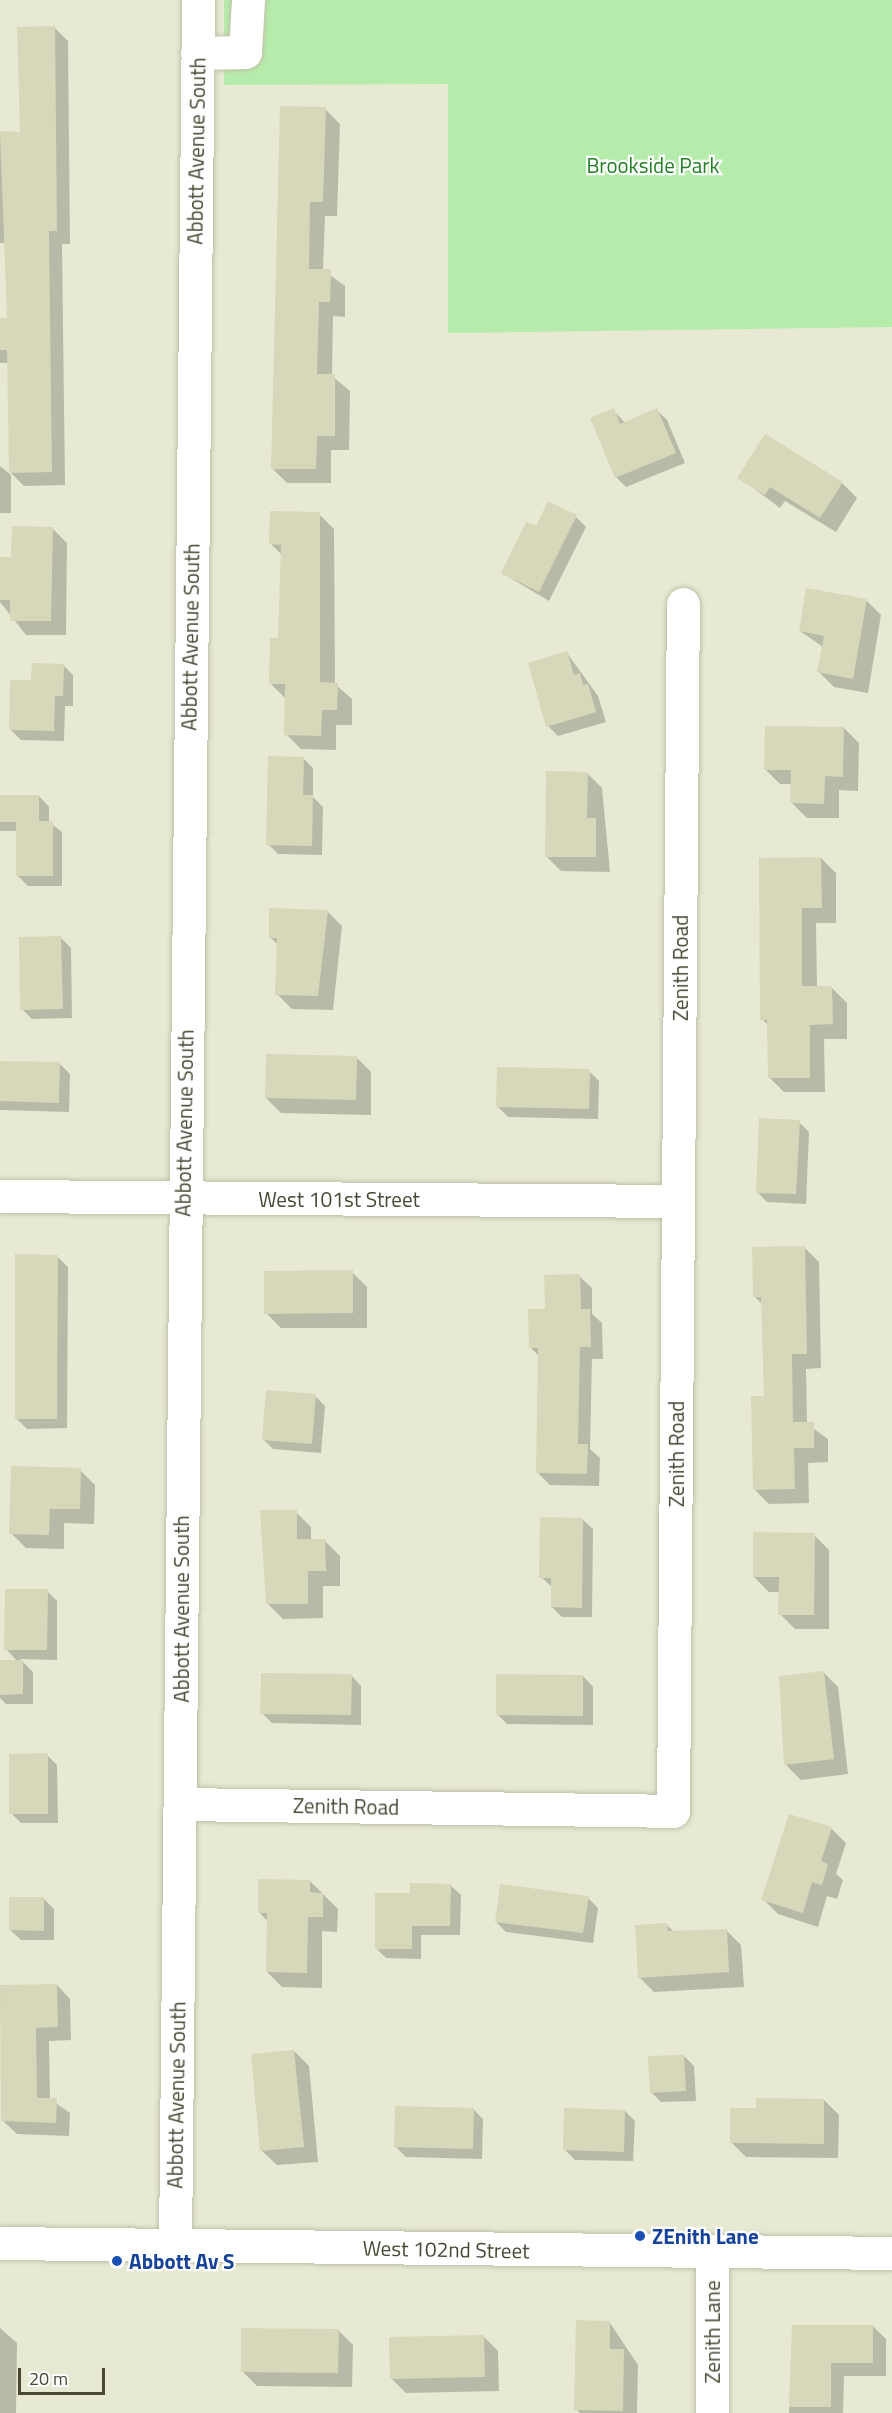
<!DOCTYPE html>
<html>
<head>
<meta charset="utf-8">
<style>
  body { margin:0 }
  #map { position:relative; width:892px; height:2413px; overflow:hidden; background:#f3f4e6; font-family:"Titillium Web",sans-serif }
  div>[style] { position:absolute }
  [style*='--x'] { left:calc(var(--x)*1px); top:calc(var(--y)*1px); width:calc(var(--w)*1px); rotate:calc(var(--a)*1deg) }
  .residential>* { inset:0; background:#e7e9d3 }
  .green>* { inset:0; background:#b6ecab }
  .shadow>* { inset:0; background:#0003 }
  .building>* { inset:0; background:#d7d7ba }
  .roads { filter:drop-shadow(0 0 2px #bfc1a7) drop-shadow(0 0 2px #bfc1a7) }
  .minor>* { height:33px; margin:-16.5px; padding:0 16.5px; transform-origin:16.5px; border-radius:16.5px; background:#fff }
  .dots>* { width:16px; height:16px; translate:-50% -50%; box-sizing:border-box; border:3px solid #fff; border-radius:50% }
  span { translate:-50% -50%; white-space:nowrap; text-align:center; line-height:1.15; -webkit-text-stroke:4.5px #fff; paint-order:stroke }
  .street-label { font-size:21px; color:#484834 }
  .park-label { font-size:21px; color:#227f23 }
  .transit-label { font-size:21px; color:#164399; font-weight:700 }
  .left { translate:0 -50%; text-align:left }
  .scale { position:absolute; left:18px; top:2368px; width:87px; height:27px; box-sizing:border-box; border:3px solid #484834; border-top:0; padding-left:8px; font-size:18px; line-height:21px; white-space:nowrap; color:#484834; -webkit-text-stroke:4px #fff; paint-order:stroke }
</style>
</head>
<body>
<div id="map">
  <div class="residential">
    <i style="clip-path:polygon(0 0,892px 0,892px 2413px,0 2413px)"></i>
  </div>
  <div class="green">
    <i style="clip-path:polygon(224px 0,892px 0,892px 327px,448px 333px,448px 84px,224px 85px)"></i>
  </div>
  <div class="shadow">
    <i style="clip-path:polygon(55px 28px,68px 41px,70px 244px,62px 244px,65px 485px,24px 486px,11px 473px,11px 513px,0 513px,0 466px,11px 475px,9px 363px,0 363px,0 320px,9px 320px,7px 243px,0 243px,0 133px,21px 133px)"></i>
    <i style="clip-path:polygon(281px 107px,325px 109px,340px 124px,337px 216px,325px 216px,323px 270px,345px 286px,345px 317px,333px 316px,332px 376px,350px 391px,349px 450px,331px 450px,331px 483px,287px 483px,272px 468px)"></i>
    <i style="clip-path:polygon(613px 410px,625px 423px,657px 410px,667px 420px,685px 463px,626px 487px,616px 477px)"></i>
    <i style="clip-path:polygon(739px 477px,842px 483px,857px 498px,836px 532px,785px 501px,780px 508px)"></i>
    <i style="clip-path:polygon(319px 514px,334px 529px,335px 684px,352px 699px,352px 725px,336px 725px,336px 750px,301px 749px,286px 734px,285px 698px,270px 683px,280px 640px,282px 555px,271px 544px)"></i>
    <i style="clip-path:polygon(576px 517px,586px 527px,549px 601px,502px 573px,536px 528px)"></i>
    <i style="clip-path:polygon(52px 528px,67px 543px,66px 635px,26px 635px,0 602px,0 558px,13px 558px)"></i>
    <i style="clip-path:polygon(866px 600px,881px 615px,868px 693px,834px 687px,819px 672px,823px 647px,800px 631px)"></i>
    <i style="clip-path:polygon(567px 653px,598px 696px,606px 722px,558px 736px,548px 726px)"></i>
    <i style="clip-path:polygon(63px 665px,73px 675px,73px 706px,65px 706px,64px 741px,21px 740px,11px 730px,33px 682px)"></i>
    <i style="clip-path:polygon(844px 728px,859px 743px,858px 791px,839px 790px,839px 818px,807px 818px,792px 803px,792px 784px,780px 784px,765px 769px)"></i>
    <i style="clip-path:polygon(303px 758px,313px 768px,313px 797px,323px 807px,322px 855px,278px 854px,268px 844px)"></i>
    <i style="clip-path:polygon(587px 773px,602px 788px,610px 872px,561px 871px,546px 856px)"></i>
    <i style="clip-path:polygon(0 796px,39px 796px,49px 807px,49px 822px,62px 832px,62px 886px,28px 886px,18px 876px,18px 831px,0 831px)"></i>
    <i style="clip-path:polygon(821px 858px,836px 873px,836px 923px,816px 923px,817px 988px,832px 988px,847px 1003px,847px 1039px,824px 1039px,825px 1092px,784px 1092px,769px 1077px,769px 1026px,762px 1019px,761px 859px)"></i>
    <i style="clip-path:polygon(327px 911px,342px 926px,333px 1010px,292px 1009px,277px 994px,278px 945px,270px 937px)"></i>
    <i style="clip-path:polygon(61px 938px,71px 948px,72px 1018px,32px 1019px,22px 1009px)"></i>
    <i style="clip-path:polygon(356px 1057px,371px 1072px,371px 1115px,281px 1113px,266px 1098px)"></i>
    <i style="clip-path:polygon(0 1062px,60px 1064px,70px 1074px,69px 1112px,0 1110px)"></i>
    <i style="clip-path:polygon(589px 1071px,599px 1081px,598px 1119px,508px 1117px,498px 1107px)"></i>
    <i style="clip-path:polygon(799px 1122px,809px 1132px,806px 1204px,767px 1202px,757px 1192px)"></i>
    <i style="clip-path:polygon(804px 1247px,819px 1262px,821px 1368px,806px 1369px,807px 1424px,828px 1439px,828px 1462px,808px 1463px,809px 1503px,769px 1504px,754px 1489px,765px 1398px,763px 1305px,755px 1297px)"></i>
    <i style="clip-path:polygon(58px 1257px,68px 1267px,67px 1428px,27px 1429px,17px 1419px)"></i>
    <i style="clip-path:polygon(352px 1272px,367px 1287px,367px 1328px,281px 1328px,266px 1313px)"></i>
    <i style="clip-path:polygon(579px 1276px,592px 1288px,592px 1314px,602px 1323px,603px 1359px,592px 1359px,590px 1449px,600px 1458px,599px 1486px,550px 1485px,537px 1472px,539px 1356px,530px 1347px,546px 1310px)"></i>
    <i style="clip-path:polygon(315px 1396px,325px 1406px,321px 1453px,273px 1449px,263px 1439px)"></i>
    <i style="clip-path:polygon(80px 1470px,95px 1485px,94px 1524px,64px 1523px,64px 1549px,26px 1548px,11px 1533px)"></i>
    <i style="clip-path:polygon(296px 1512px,311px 1527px,311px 1541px,325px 1541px,340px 1556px,340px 1586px,323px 1586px,323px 1618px,283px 1619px,268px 1604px)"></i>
    <i style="clip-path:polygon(582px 1519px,593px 1529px,592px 1617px,562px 1617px,552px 1607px,552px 1587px,541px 1577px)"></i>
    <i style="clip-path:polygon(814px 1535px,829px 1550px,829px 1629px,795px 1629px,780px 1614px,780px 1592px,769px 1592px,754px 1577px)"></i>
    <i style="clip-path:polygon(47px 1591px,57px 1601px,57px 1660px,20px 1659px,33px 1672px,33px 1704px,6px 1704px,0 1698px,0 1662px,18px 1662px,6px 1649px)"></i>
    <i style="clip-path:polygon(823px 1672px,838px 1687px,848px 1774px,801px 1780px,786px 1765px)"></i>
    <i style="clip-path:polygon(351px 1675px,361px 1686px,361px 1725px,272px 1723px,262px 1713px)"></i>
    <i style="clip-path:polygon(583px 1676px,593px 1687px,593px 1725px,507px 1724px,497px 1714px)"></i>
    <i style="clip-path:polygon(47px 1755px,57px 1765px,58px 1823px,21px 1823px,11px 1813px)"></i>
    <i style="clip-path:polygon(831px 1828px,846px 1843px,836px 1874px,843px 1880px,837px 1899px,827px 1896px,818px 1927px,778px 1914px,763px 1899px)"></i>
    <i style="clip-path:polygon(310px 1881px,338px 1909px,337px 1932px,322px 1931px,322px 1988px,282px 1987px,267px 1972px,268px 1922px,259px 1912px)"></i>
    <i style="clip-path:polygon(450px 1885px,461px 1895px,460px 1935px,421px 1935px,421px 1959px,386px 1958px,376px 1948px,412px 1895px)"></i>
    <i style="clip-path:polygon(588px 1898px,598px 1908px,593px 1943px,506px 1932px,496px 1922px)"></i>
    <i style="clip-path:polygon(44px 1899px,54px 1909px,54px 1940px,21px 1940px,10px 1930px)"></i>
    <i style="clip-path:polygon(667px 1925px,675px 1933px,726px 1930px,741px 1945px,744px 1987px,654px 1992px,639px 1977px)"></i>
    <i style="clip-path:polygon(57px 1985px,70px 1999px,71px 2040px,49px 2041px,50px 2099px,70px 2113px,69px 2136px,17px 2134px,3px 2121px,0 1987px)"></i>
    <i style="clip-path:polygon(294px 2051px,309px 2066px,318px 2162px,277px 2165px,262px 2151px)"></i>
    <i style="clip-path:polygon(684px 2056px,694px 2066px,696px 2101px,661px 2102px,651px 2092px)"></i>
    <i style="clip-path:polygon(824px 2100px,839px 2115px,838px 2158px,746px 2157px,731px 2142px)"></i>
    <i style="clip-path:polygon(473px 2109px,483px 2119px,482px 2159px,406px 2157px,396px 2147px)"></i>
    <i style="clip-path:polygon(625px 2111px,635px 2121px,633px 2161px,575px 2160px,565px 2150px)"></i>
    <i style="clip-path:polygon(610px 2323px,638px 2365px,637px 2413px,580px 2413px,576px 2409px)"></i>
    <i style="clip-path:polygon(794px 2326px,873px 2326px,886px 2339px,886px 2376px,844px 2376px,843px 2413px,789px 2413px)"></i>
    <i style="clip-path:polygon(0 2328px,17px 2343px,16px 2413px,0 2413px)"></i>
    <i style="clip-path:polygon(338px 2330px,353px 2345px,352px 2387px,257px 2386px,242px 2371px)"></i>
    <i style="clip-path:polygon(483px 2336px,498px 2351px,499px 2391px,406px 2393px,391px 2378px)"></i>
  </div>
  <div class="building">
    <i style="clip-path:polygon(55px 26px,57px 231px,49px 231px,52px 472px,9px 473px,7px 350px,0 350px,0 318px,7px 318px,0 131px,20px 132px,17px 27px)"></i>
    <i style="clip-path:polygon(280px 106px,326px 107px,323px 202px,310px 202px,309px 269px,331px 269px,330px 302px,319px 302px,317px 374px,335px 374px,335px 436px,317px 436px,316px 469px,271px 469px)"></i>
    <i style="clip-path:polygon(614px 408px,620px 424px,657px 408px,676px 453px,615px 478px,590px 418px)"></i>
    <i style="clip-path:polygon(765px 434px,843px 482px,820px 518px,770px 487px,765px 495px,737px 478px)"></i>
    <i style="clip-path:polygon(548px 501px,577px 515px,539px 592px,501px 573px,526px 522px,536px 526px)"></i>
    <i style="clip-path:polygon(270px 511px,320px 512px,320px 682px,338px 683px,337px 710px,322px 710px,321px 736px,284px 735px,285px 684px,269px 684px,270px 638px,278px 638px,281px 545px,269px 544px)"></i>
    <i style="clip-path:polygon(12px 526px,53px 527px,51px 621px,10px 621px,10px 600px,0 600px,0 557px,11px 557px)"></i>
    <i style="clip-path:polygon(806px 588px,867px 599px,853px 679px,817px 672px,824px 636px,799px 631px)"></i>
    <i style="clip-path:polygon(567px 651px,574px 675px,580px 673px,583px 685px,588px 684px,596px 712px,546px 727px,528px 663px)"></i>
    <i style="clip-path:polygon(32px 663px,64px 664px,63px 696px,55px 696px,54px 731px,9px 730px,10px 680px,31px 680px)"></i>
    <i style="clip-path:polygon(765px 726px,844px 727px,843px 777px,825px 776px,824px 804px,790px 803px,791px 770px,764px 770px)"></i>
    <i style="clip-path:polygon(268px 756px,304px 757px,303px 795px,313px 795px,312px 846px,266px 845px)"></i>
    <i style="clip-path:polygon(546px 771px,588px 772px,587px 818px,596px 818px,596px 857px,545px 857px)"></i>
    <i style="clip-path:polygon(0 795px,39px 795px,39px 821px,53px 821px,53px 876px,16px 876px,16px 822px,0 822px)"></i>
    <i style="clip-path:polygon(821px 857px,822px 908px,802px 908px,802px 986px,832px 986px,833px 1024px,810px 1025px,810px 1078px,768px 1078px,767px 1020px,760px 1020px,759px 858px)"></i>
    <i style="clip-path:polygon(269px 908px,328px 910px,318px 996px,275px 995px,277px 938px,269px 938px)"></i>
    <i style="clip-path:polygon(61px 936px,63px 1009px,20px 1010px,19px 937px)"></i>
    <i style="clip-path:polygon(266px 1054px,357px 1056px,356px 1100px,265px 1098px)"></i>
    <i style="clip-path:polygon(0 1061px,60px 1062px,59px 1103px,0 1101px)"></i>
    <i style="clip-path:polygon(497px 1067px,590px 1069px,589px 1109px,496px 1107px)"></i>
    <i style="clip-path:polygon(759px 1118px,800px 1120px,796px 1194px,756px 1193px)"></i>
    <i style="clip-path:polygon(805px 1246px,807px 1354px,792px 1354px,793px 1422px,814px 1422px,814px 1448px,794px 1448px,795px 1489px,753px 1490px,751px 1396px,764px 1396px,761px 1297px,753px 1297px,752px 1247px)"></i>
    <i style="clip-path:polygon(15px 1254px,58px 1255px,57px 1419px,15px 1419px)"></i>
    <i style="clip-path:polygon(353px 1270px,353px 1313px,264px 1314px,264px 1271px)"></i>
    <i style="clip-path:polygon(580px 1274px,581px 1309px,590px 1309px,591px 1347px,580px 1347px,578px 1444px,588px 1444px,587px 1474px,536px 1473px,538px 1348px,529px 1348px,528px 1309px,545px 1309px,544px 1275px)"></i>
    <i style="clip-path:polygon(266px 1390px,316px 1394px,312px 1444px,262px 1440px)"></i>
    <i style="clip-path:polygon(11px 1466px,81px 1468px,80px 1509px,50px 1509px,49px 1535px,9px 1534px)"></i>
    <i style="clip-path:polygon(260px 1510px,297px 1510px,297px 1539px,325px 1539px,326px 1571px,308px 1571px,308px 1604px,266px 1604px)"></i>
    <i style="clip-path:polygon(540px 1517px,583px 1518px,582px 1608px,551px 1607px,551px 1578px,539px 1578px)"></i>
    <i style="clip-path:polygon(753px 1532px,815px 1533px,814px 1615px,778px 1615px,779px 1577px,753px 1577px)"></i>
    <i style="clip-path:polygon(5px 1589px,48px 1589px,47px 1650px,4px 1650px)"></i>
    <i style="clip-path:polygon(0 1660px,23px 1660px,23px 1694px,0 1695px)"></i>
    <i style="clip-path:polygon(824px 1671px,834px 1759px,784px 1765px,779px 1676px)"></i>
    <i style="clip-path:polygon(261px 1673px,352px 1674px,351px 1715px,260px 1714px)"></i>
    <i style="clip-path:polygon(496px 1674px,583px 1675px,583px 1716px,496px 1715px)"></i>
    <i style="clip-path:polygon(48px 1753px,48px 1814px,9px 1814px,9px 1754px)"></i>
    <i style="clip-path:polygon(789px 1814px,832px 1827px,821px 1861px,828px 1864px,822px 1885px,812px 1882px,803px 1913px,761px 1900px)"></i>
    <i style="clip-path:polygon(258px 1879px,310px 1880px,310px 1892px,323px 1893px,323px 1917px,308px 1917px,307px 1973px,266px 1972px,267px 1913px,258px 1913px)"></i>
    <i style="clip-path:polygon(410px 1883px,451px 1884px,450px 1926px,412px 1926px,412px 1949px,375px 1949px,375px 1893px,410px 1893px)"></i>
    <i style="clip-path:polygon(500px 1884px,589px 1896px,583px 1933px,495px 1922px)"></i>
    <i style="clip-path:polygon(9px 1897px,44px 1897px,44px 1931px,9px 1930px)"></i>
    <i style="clip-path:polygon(667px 1923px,668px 1931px,727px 1929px,729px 1972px,638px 1978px,635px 1925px)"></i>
    <i style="clip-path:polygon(57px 1984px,58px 2027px,36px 2028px,37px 2098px,57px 2098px,56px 2123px,1px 2121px,0 1985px)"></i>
    <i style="clip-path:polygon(294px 2050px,304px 2147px,260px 2151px,251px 2054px)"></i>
    <i style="clip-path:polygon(684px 2055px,686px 2091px,650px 2093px,648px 2056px)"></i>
    <i style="clip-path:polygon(756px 2098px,824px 2099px,824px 2144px,730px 2143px,730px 2108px,756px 2108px)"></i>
    <i style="clip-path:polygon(395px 2106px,474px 2108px,473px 2149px,394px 2147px)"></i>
    <i style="clip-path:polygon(564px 2108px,625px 2110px,624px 2152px,563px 2150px)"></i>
    <i style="clip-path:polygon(576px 2320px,610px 2321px,610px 2349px,624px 2349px,623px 2411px,574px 2410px)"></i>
    <i style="clip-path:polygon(792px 2325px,873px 2325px,873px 2363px,831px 2363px,831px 2407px,789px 2407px)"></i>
    <i style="clip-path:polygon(241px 2328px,339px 2329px,338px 2373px,241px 2372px)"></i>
    <i style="clip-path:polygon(484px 2335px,485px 2377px,390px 2379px,389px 2337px)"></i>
  </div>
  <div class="roads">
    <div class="minor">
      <i style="--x:197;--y:53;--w:48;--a:-1.2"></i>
      <i style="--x:245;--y:52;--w:52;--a:-86.7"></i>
      <i style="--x:0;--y:1196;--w:678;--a:0.42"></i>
      <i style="--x:180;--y:1804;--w:493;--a:0.8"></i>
      <i style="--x:673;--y:1811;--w:1207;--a:-89.53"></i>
      <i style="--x:0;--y:2243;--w:892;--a:0.64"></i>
      <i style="--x:175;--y:2246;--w:2246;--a:-89.41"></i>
      <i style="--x:712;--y:2252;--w:161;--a:90"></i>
    </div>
  </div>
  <div class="dots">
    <i style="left:640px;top:2236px;background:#1a4fb4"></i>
    <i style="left:117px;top:2261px;background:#1a4fb4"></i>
  </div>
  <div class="street-label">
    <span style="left:196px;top:151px;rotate:-89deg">Abbott Avenue South</span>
    <span style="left:190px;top:637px;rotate:-89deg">Abbott Avenue South</span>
    <span style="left:680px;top:968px;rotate:-90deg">Zenith Road</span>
    <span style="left:184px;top:1123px;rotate:-89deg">Abbott Avenue South</span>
    <span style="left:339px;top:1199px">West 101st Street</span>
    <span style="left:676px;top:1454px;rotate:-90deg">Zenith Road</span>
    <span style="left:181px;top:1609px;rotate:-90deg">Abbott Avenue South</span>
    <span style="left:346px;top:1806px;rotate:1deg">Zenith Road</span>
    <span style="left:176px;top:2095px;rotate:-89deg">Abbott Avenue South</span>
    <span style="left:446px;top:2249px;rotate:1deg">West 102nd Street</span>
    <span style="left:712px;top:2332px;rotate:-90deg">Zenith Lane</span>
  </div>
  <div class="park-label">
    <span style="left:653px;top:165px">Brookside Park</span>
  </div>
  <div class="transit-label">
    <span class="left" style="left:652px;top:2236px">ZEnith Lane</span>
    <span class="left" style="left:129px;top:2261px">Abbott Av S</span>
  </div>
  <div class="scale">20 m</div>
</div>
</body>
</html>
